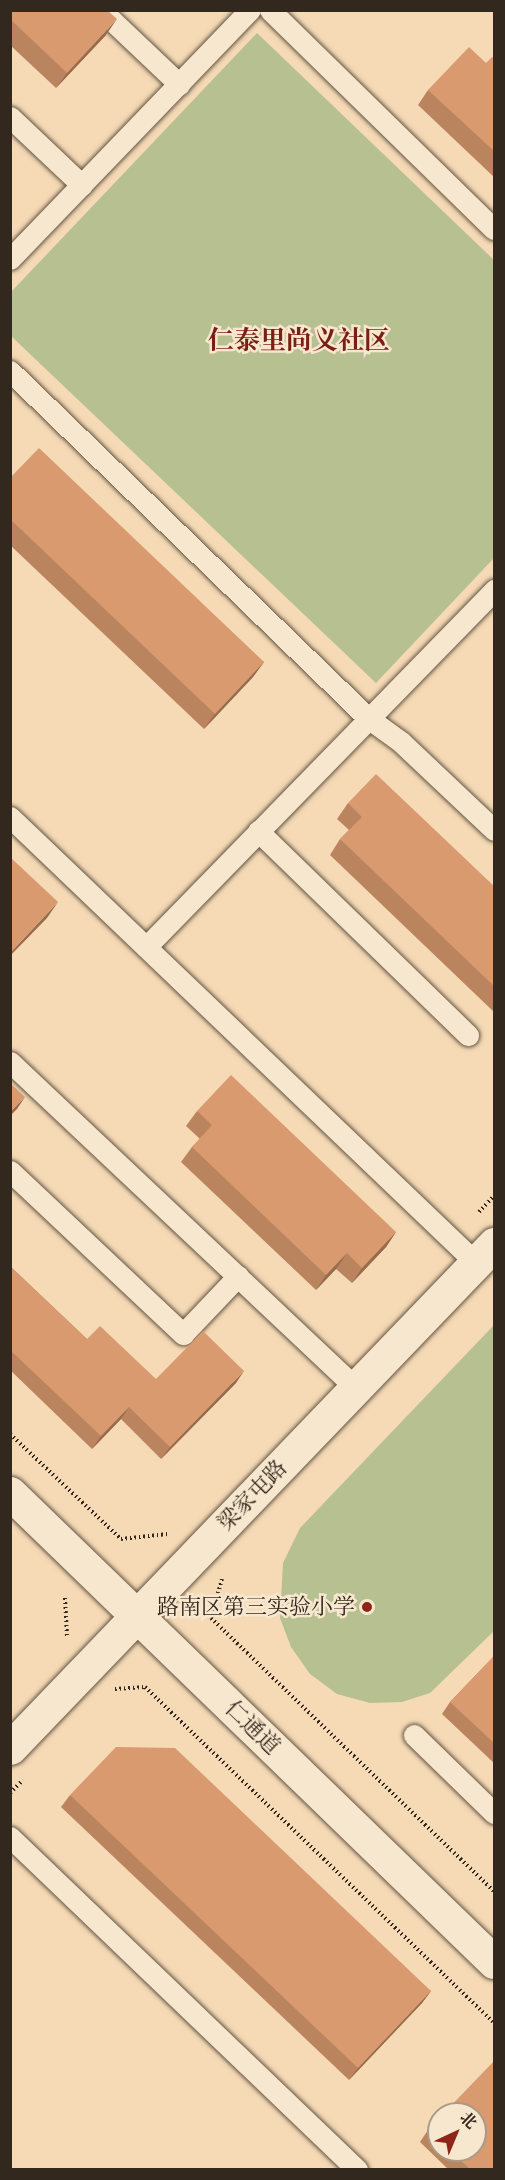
<!DOCTYPE html>
<html>
<head>
<meta charset="utf-8">
<style>
  body { margin:0 }
  #map { position:relative; width:505px; height:2180px; overflow:hidden; background:#f5dab5; font-family:"IM FELL Great Primer","Noto Serif SC",serif }
  div>[style] { position:absolute }
  [style*='--x'] { left:calc(var(--x)*1px); top:calc(var(--y)*1px); width:calc(var(--w)*1px); rotate:calc(var(--a)*1deg) }
  .green>* { inset:0; background:#b7c091 }
  .path>* { height:4px; margin-top:-2px; transform-origin:0; background:repeating-linear-gradient(90deg,#33281d 0 1.5px,transparent 0 4.5px) }
  .roads { filter:drop-shadow(0 0 2px #645443) drop-shadow(0 0 2px #645443) }
  .lane>* { height:21px; margin:-10.5px; padding:0 10.5px; transform-origin:10.5px; border-radius:10.5px; background:#f8e7cf }
  .secondary>* { height:33px; margin:-16.5px; padding:0 16.5px; transform-origin:16.5px; border-radius:16.5px; background:#f8e7cf }
  .wall>* { inset:0; background:#ba845f }
  .shaded-wall>* { inset:0; background:#976c4d }
  .building>* { inset:0; background:#d89a6e }
  .dots>* { width:16px; height:16px; translate:-50% -50%; box-sizing:border-box; border:3px solid #f8e7cf; border-radius:50% }
  span { translate:-50% -50%; white-space:nowrap; text-align:center; line-height:1.15; -webkit-text-stroke:5px #f8e7cf; paint-order:stroke }
  .street-label { font-size:22px; color:#33281d }
  .poi-label { font-size:22px; color:#33281d }
  .right { translate:-100% -50%; text-align:right }
  .quarter-label { font-size:26px; color:#7a1f14; font-weight:700 }
  .frame { position:absolute; inset:0; border:12px solid #33281d; pointer-events:none }
  .north { position:absolute; left:427px; top:2102px; width:60px; height:60px; box-sizing:border-box; background:#f8e7cf; border:2px solid #a99b88; border-radius:50%; rotate:44deg; font-size:16px; font-weight:700; line-height:24px; text-align:center; color:#33281d }
  .north::after { content:''; display:block; margin:auto; width:21px; height:27px; background:#8f2418; clip-path:polygon(50% 0,100% 100%,50% 72%,0 100%) }
</style>
</head>
<body>
<div id="map">
  <div class="green">
    <i style="clip-path:polygon(257px 33px,494px 260px,494px 558px,376px 683px,11px 336px,11px 292px)"></i>
    <i style="clip-path:polygon(494px 1325px,494px 1631px,430px 1693px,402px 1702px,370px 1703px,337px 1694px,310px 1674px,291px 1647px,280px 1618px,283px 1563px,300px 1528px)"></i>
  </div>
  <div class="path">
    <i style="--x:479;--y:1212;--w:22;--a:-47"></i>
    <i style="--x:10;--y:1434;--w:153;--a:43.4"></i>
    <i style="--x:121;--y:1539;--w:47;--a:-6.1"></i>
    <i style="--x:222;--y:1579;--w:41;--a:105.8"></i>
    <i style="--x:211;--y:1618;--w:393;--a:44"></i>
    <i style="--x:65;--y:1598;--w:39;--a:87"></i>
    <i style="--x:115;--y:1689;--w:30;--a:-4"></i>
    <i style="--x:145;--y:1687;--w:484;--a:43.9"></i>
    <i style="--x:10;--y:1793;--w:18;--a:-45"></i>
  </div>
  <div class="roads">
    <div class="lane">
      <i style="--x:101;--y:10;--w:108;--a:43.5"></i>
      <i style="--x:270;--y:10;--w:313;--a:44.4"></i>
      <i style="--x:10;--y:117;--w:99;--a:43.4"></i>
      <i style="--x:10;--y:259;--w:346;--a:-46.1"></i>
      <i style="--x:10;--y:371;--w:499;--a:44.1"></i>
      <i style="--x:368;--y:718;--w:41;--a:36"></i>
      <i style="--x:401;--y:742;--w:128;--a:43.4"></i>
      <i style="--x:10;--y:817;--w:645;--a:43.74"></i>
      <i style="--x:258;--y:831;--w:293;--a:44.2"></i>
      <i style="--x:146;--y:947;--w:499;--a:-45.7"></i>
      <i style="--x:10;--y:1062;--w:475;--a:43.3"></i>
      <i style="--x:10;--y:1171;--w:238;--a:43.3"></i>
      <i style="--x:183;--y:1334;--w:80;--a:-46.5"></i>
      <i style="--x:414;--y:1735;--w:112;--a:44.3"></i>
      <i style="--x:10;--y:1837;--w:481;--a:43.8"></i>
    </div>
    <div class="secondary">
      <i style="--x:10;--y:1493;--w:674;--a:44.1"></i>
      <i style="--x:10;--y:1748;--w:699;--a:-46.16"></i>
    </div>
  </div>
  <div class="wall">
    <i style="clip-path:polygon(10px 10px,106px 35px,56px 88px,10px 45px)"></i>
    <i style="clip-path:polygon(495px 59px,495px 178px,418px 105px,428px 90px)"></i>
    <i style="clip-path:polygon(10px 478px,264px 662px,253px 677px,204px 729px,10px 545px)"></i>
    <i style="clip-path:polygon(348px 803px,495px 887px,495px 1013px,330px 855px,340px 839px,349px 830px,337px 819px)"></i>
    <i style="clip-path:polygon(197px 1111px,396px 1232px,386px 1247px,352px 1283px,336px 1269px,316px 1290px,181px 1162px,192px 1147px,200px 1139px,186px 1126px)"></i>
    <i style="clip-path:polygon(10px 1266px,87px 1339px,156px 1379px,236px 1383px,161px 1459px,121px 1419px,92px 1449px,10px 1370px)"></i>
    <i style="clip-path:polygon(495px 1655px,495px 1764px,442px 1714px,450px 1702px)"></i>
    <i style="clip-path:polygon(70px 1795px,431px 1991px,422px 2003px,349px 2080px,61px 1807px)"></i>
    <i style="clip-path:polygon(439px 2119px,439px 2150px,475px 2150px,495px 2169px,448px 2169px,420px 2142px,428px 2130px)"></i>
  </div>
  <div class="shaded-wall">
    <i style="clip-path:polygon(117px 19px,106px 35px,56px 88px,67px 73px)"></i>
    <i style="clip-path:polygon(264px 662px,253px 677px,204px 729px,215px 714px)"></i>
    <i style="clip-path:polygon(58px 902px,47px 918px,10px 956px,11px 952px)"></i>
    <i style="clip-path:polygon(25px 1097px,17px 1109px,10px 1116px,10px 1112px)"></i>
    <i style="clip-path:polygon(396px 1232px,386px 1247px,352px 1283px,362px 1268px)"></i>
    <i style="clip-path:polygon(347px 1253px,336px 1269px,316px 1290px,326px 1275px)"></i>
    <i style="clip-path:polygon(244px 1371px,236px 1383px,161px 1459px,170px 1447px)"></i>
    <i style="clip-path:polygon(129px 1407px,121px 1419px,92px 1449px,101px 1436px)"></i>
    <i style="clip-path:polygon(431px 1991px,422px 2003px,349px 2080px,358px 2068px)"></i>
  </div>
  <div class="building">
    <i style="clip-path:polygon(10px 10px,107px 10px,117px 19px,67px 73px,10px 19px)"></i>
    <i style="clip-path:polygon(469px 47px,486px 63px,492px 57px,495px 59px,495px 152px,428px 90px)"></i>
    <i style="clip-path:polygon(39px 448px,264px 662px,215px 714px,10px 519px,10px 478px)"></i>
    <i style="clip-path:polygon(376px 774px,495px 887px,495px 987px,340px 839px,362px 817px,348px 803px)"></i>
    <i style="clip-path:polygon(10px 857px,58px 902px,11px 952px,10px 952px)"></i>
    <i style="clip-path:polygon(231px 1075px,396px 1232px,362px 1268px,347px 1253px,326px 1275px,192px 1147px,212px 1125px,197px 1111px)"></i>
    <i style="clip-path:polygon(10px 1083px,25px 1097px,10px 1112px)"></i>
    <i style="clip-path:polygon(10px 1266px,87px 1339px,100px 1326px,156px 1379px,203px 1331px,244px 1371px,170px 1447px,129px 1407px,101px 1436px,10px 1350px)"></i>
    <i style="clip-path:polygon(495px 1655px,495px 1744px,450px 1702px)"></i>
    <i style="clip-path:polygon(116px 1747px,175px 1748px,431px 1991px,358px 2068px,70px 1795px)"></i>
    <i style="clip-path:polygon(495px 2060px,495px 2169px,470px 2169px,449px 2150px,475px 2150px,475px 2114px,443px 2114px)"></i>
    <i style="clip-path:polygon(439px 2119px,439px 2140px,428px 2130px)"></i>
  </div>
  <div class="dots">
    <i style="left:367px;top:1607px;background:#8f2418"></i>
  </div>
  <div class="street-label">
    <span style="left:252px;top:1495px;rotate:-46deg">梁家屯路</span>
    <span style="left:253px;top:1727px;rotate:44deg">仁通道</span>
  </div>
  <div class="poi-label">
    <span class="right" style="left:355px;top:1607px">路南区第三实验小学</span>
  </div>
  <div class="quarter-label">
    <span style="left:299px;top:341px">仁泰里尚义社区</span>
  </div>
  <div class="frame"></div>
  <div class="north">北</div>
</div>
</body>
</html>
